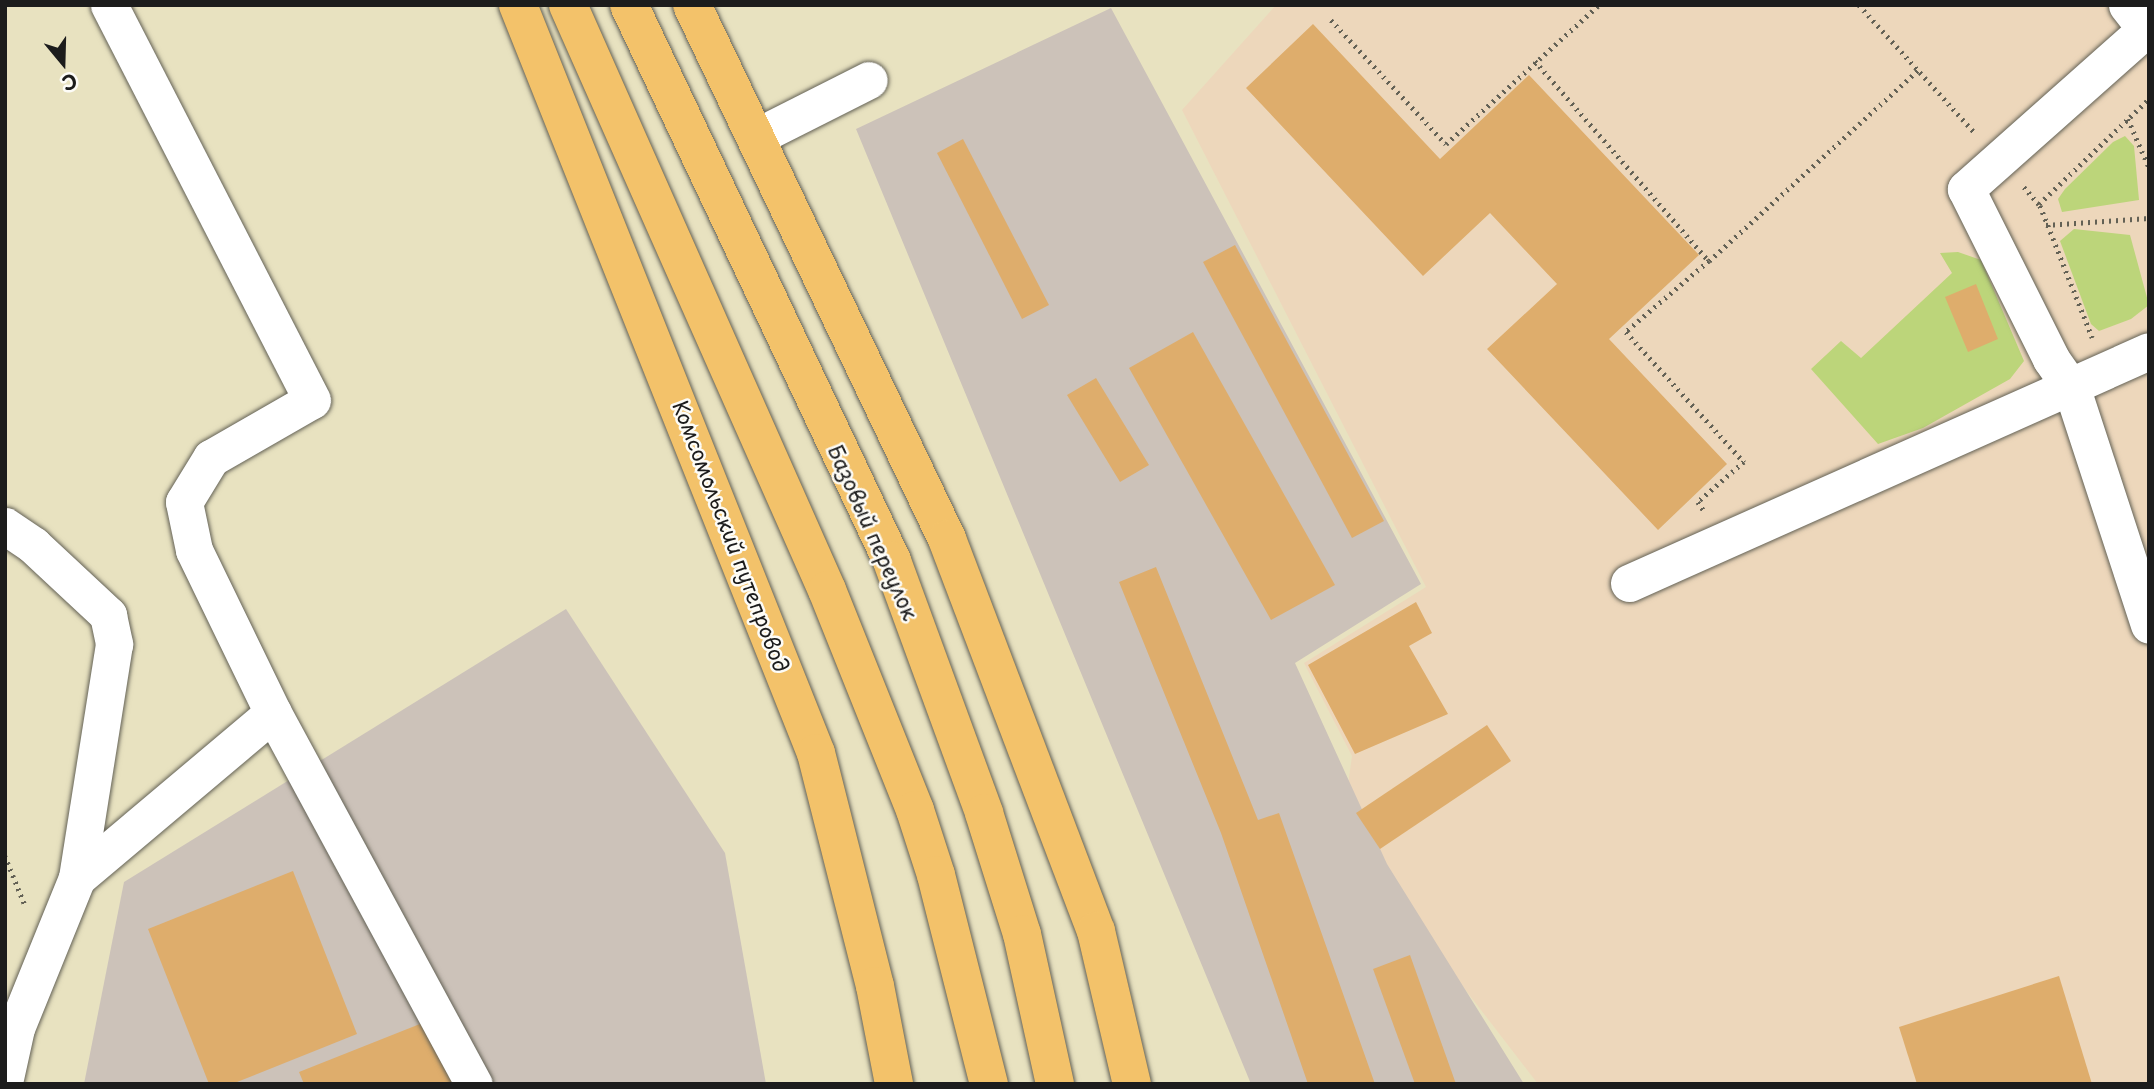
<!DOCTYPE html>
<html>
<head>
<meta charset="utf-8">
<style>
  body { margin:0 }
  #map { position:relative; width:2154px; height:1089px; overflow:hidden; background:#e8e2c0; font-family:"Playpen Sans",sans-serif }
  div>[style] { position:absolute }
  [style*='--x'] { left:calc(var(--x)*1px); top:calc(var(--y)*1px); width:calc(var(--w)*1px); rotate:calc(var(--a)*1deg) }
  .built>* { inset:0; background:#edd7bb }
  .industrial>* { inset:0; background:#ccc2b9 }
  .green>* { inset:0; background:#bcd57a }
  .building>* { inset:0; background:#dead6c }
  .path>* { height:4.5px; margin-top:-2.25px; transform-origin:0; background:repeating-linear-gradient(90deg,#636155 0 2px,transparent 0 7px) }
  .roads { filter:drop-shadow(0 0 2px #636155) drop-shadow(0 0 2px #636155) }
  .minor>* { height:37px; margin:-18.5px; padding:0 18.5px; transform-origin:18.5px; border-radius:18.5px; background:#fff }
  .major>* { height:38px; margin:-19px; padding:0 19px; transform-origin:19px; border-radius:19px; background:#f3c26a }
  span { translate:-50% -50%; white-space:nowrap; text-align:center; line-height:1.15; -webkit-text-stroke:5px #fdfcf7; paint-order:stroke }
  .street-label { font-size:21px; color:#1c1c1c }
  .frame { position:absolute; inset:0; border:7px solid #1c1c1c; pointer-events:none }
  .north { position:absolute; left:28px; top:28px; width:70px; height:70px; -webkit-text-stroke:5px #fdfcf7; paint-order:stroke; rotate:161deg; font-size:19px; font-weight:700; line-height:28px; text-align:center; color:#1c1c1c }
  .north::after { content:''; display:block; margin:auto; width:24px; height:32px; background:#1c1c1c; clip-path:polygon(50% 0,100% 100%,50% 72%,0 100%) }
</style>
</head>
<body>
<div id="map">
  <div class="built">
    <i style="clip-path:polygon(1276px 5px,2149px 5px,2149px 1084px,1538px 1084px,1380px 879px,1346px 799px,1352px 756px,1304px 663px,1426px 587px,1182px 110px)"></i>
  </div>
  <div class="industrial">
    <i style="clip-path:polygon(1111px 8px,1421px 584px,1295px 663px,1387px 864px,1524px 1084px,1251px 1084px,856px 129px)"></i>
    <i style="clip-path:polygon(566px 609px,725px 853px,766px 1084px,84px 1084px,124px 882px)"></i>
  </div>
  <div class="green">
    <i style="clip-path:polygon(2125px 136px,2134px 146px,2139px 200px,2062px 212px,2058px 199px,2065px 189px,2113px 142px)"></i>
    <i style="clip-path:polygon(2074px 229px,2130px 235px,2149px 305px,2131px 319px,2099px 331px,2091px 324px,2060px 241px)"></i>
    <i style="clip-path:polygon(1958px 252px,1981px 260px,2024px 361px,2010px 379px,1923px 428px,1878px 444px,1811px 369px,1841px 341px,1861px 358px,1952px 273px,1940px 253px)"></i>
  </div>
  <div class="building">
    <i style="clip-path:polygon(1313px 24px,1440px 159px,1529px 75px,1699px 255px,1609px 339px,1727px 464px,1658px 530px,1487px 349px,1557px 284px,1490px 213px,1423px 276px,1246px 88px)"></i>
    <i style="clip-path:polygon(963px 139px,1049px 305px,1022px 319px,937px 153px)"></i>
    <i style="clip-path:polygon(1235px 245px,1384px 521px,1352px 538px,1203px 262px)"></i>
    <i style="clip-path:polygon(1976px 284px,1998px 339px,1968px 352px,1945px 297px)"></i>
    <i style="clip-path:polygon(1193px 332px,1335px 585px,1271px 620px,1129px 368px)"></i>
    <i style="clip-path:polygon(1096px 378px,1149px 465px,1120px 482px,1067px 395px)"></i>
    <i style="clip-path:polygon(1156px 567px,1258px 820px,1279px 813px,1375px 1084px,1308px 1084px,1221px 833px,1119px 582px)"></i>
    <i style="clip-path:polygon(1416px 602px,1432px 633px,1409px 646px,1448px 714px,1355px 754px,1308px 665px)"></i>
    <i style="clip-path:polygon(1487px 725px,1511px 761px,1380px 849px,1356px 813px)"></i>
    <i style="clip-path:polygon(293px 871px,357px 1034px,232px 1084px,209px 1084px,148px 929px)"></i>
    <i style="clip-path:polygon(1410px 955px,1456px 1084px,1415px 1084px,1373px 969px)"></i>
    <i style="clip-path:polygon(2059px 976px,2092px 1084px,1917px 1084px,1899px 1027px)"></i>
    <i style="clip-path:polygon(430px 1020px,455px 1084px,304px 1084px,299px 1072px)"></i>
  </div>
  <div class="path">
    <i style="--x:1859;--y:5;--w:171;--a:47.8"></i>
    <i style="--x:1331;--y:20;--w:169;--a:47.2"></i>
    <i style="--x:1446;--y:144;--w:207;--a:-42.3"></i>
    <i style="--x:1535;--y:61;--w:265;--a:49"></i>
    <i style="--x:1709;--y:261;--w:109;--a:139.5"></i>
    <i style="--x:1626;--y:332;--w:176;--a:47.8"></i>
    <i style="--x:1744;--y:462;--w:61;--a:139"></i>
    <i style="--x:1698;--y:502;--w:11;--a:56"></i>
    <i style="--x:2128;--y:119;--w:52;--a:66.4"></i>
    <i style="--x:2024;--y:187;--w:23;--a:49"></i>
    <i style="--x:2046;--y:225;--w:103;--a:-3.9"></i>
    <i style="--x:1709;--y:261;--w:285;--a:-42.4"></i>
    <i style="--x:2092;--y:338;--w:144;--a:-111.6"></i>
    <i style="--x:2039;--y:204;--w:152;--a:-43.7"></i>
    <i style="--x:5;--y:856;--w:53;--a:67.8"></i>
  </div>
  <div class="roads">
    <div class="minor">
      <i style="--x:2127;--y:5;--w:31;--a:52"></i>
      <i style="--x:2146;--y:29;--w:241;--a:138.4"></i>
      <i style="--x:1966;--y:189;--w:190;--a:63.4"></i>
      <i style="--x:2051;--y:359;--w:37;--a:55"></i>
      <i style="--x:2072;--y:389;--w:248;--a:71.9"></i>
      <i style="--x:758;--y:136;--w:124;--a:-26.8"></i>
      <i style="--x:5;--y:526;--w:34;--a:34"></i>
      <i style="--x:33;--y:545;--w:103;--a:43"></i>
      <i style="--x:108;--y:615;--w:30;--a:78"></i>
      <i style="--x:114;--y:644;--w:237;--a:99"></i>
      <i style="--x:1629;--y:583;--w:569;--a:-24.04"></i>
      <i style="--x:273;--y:713;--w:422;--a:61.6"></i>
      <i style="--x:5;--y:1078;--w:51;--a:-77.6"></i>
      <i style="--x:16;--y:1028;--w:162;--a:-67.9"></i>
      <i style="--x:77;--y:878;--w:256;--a:-40.1"></i>
      <i style="--x:273;--y:713;--w:181;--a:-115.9"></i>
      <i style="--x:194;--y:550;--w:49;--a:-101.8"></i>
      <i style="--x:184;--y:502;--w:52;--a:-58.5"></i>
      <i style="--x:211;--y:458;--w:116;--a:-29.9"></i>
      <i style="--x:312;--y:400;--w:444;--a:-117.2"></i>
    </div>
    <div class="major">
      <i style="--x:518;--y:5;--w:805;--a:68.28"></i>
      <i style="--x:816;--y:753;--w:240;--a:75.8"></i>
      <i style="--x:875;--y:986;--w:100;--a:79"></i>
      <i style="--x:568;--y:5;--w:640;--a:66.12"></i>
      <i style="--x:827;--y:590;--w:237;--a:68.2"></i>
      <i style="--x:915;--y:810;--w:68;--a:72.1"></i>
      <i style="--x:936;--y:875;--w:216;--a:75.8"></i>
      <i style="--x:629;--y:5;--w:615;--a:64.68"></i>
      <i style="--x:892;--y:561;--w:268;--a:69.9"></i>
      <i style="--x:984;--y:813;--w:127;--a:72.6"></i>
      <i style="--x:1022;--y:934;--w:154;--a:77.6"></i>
      <i style="--x:692;--y:5;--w:592;--a:64.47"></i>
      <i style="--x:947;--y:539;--w:419;--a:69.2"></i>
      <i style="--x:1096;--y:931;--w:157;--a:76.8"></i>
    </div>
  </div>
  <div class="street-label">
    <span style="left:874px;top:532px;rotate:66deg">Базовый переулок</span>
    <span style="left:732px;top:536px;rotate:69deg">Комсомольский путепровод</span>
  </div>
  <div class="frame"></div>
  <div class="north">С</div>
</div>
</body>
</html>
